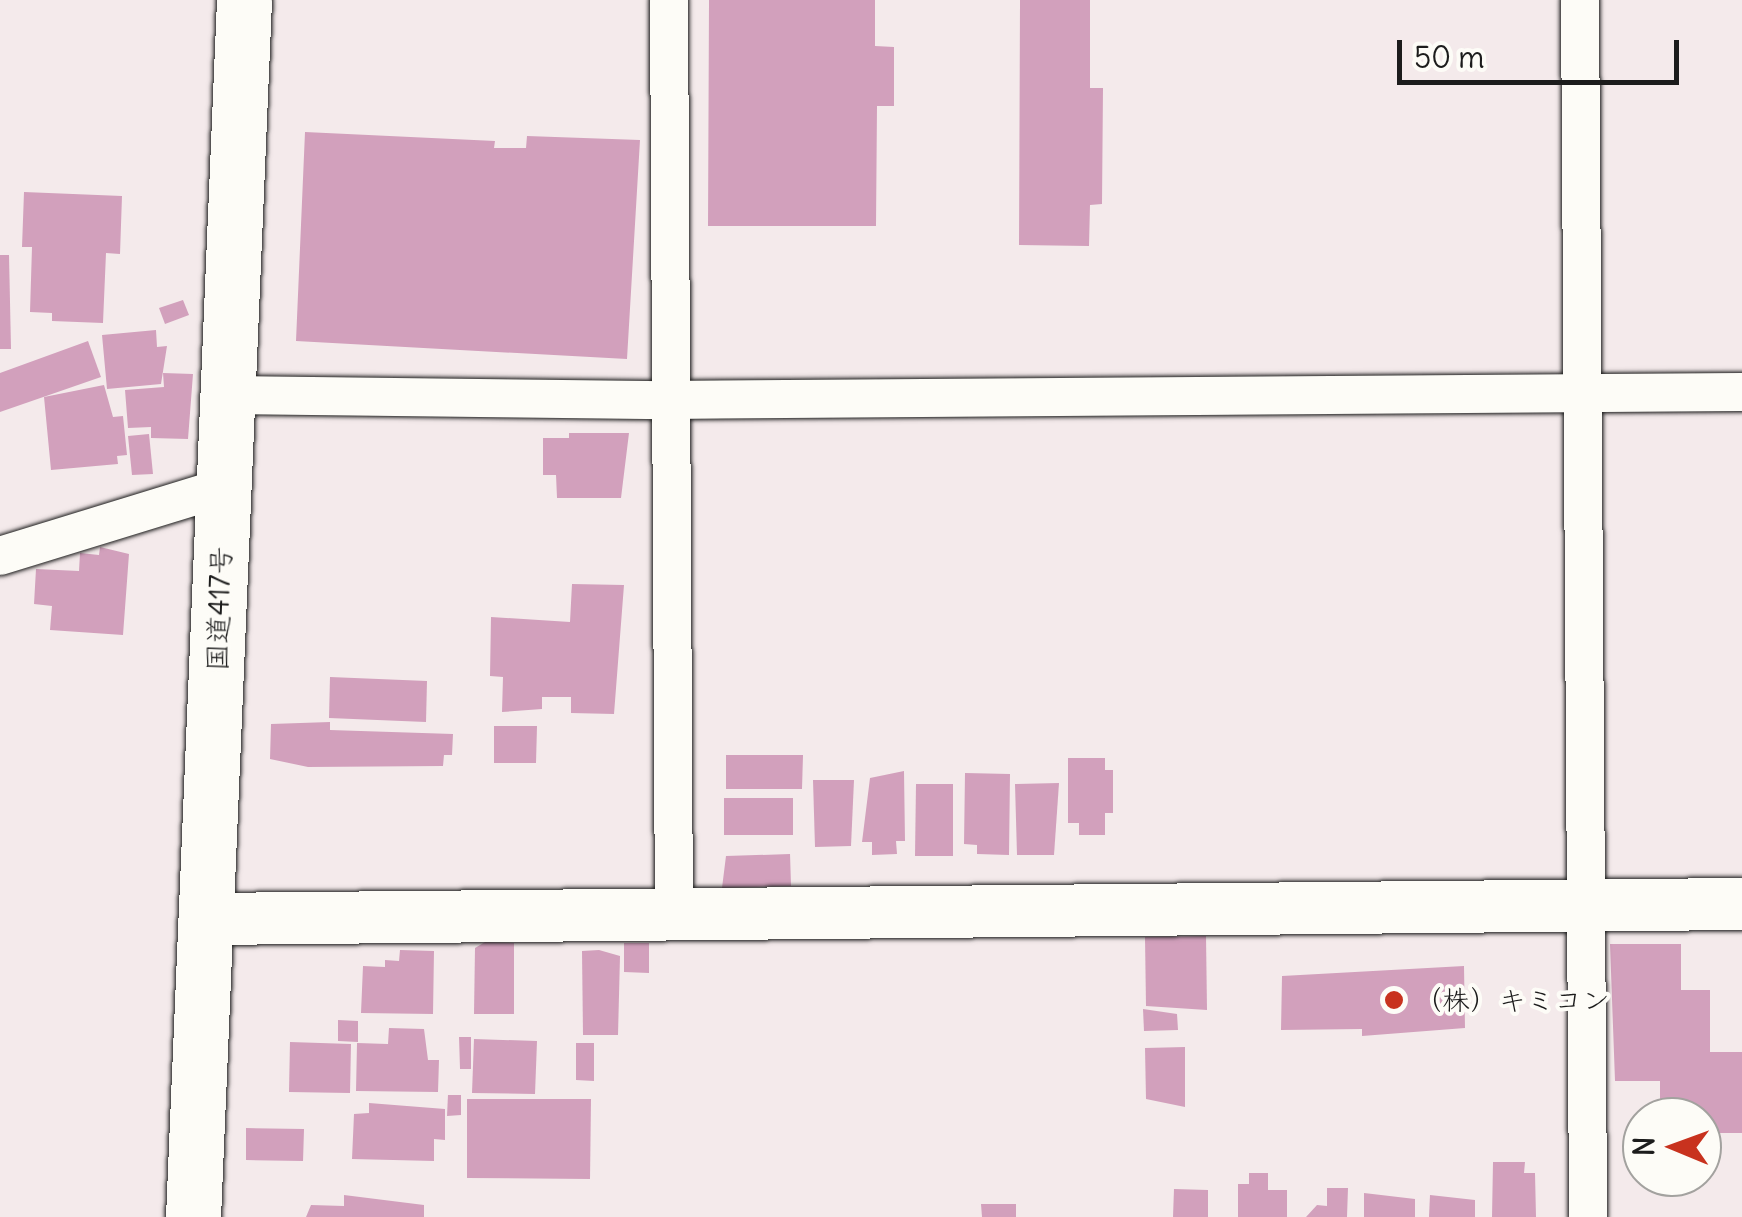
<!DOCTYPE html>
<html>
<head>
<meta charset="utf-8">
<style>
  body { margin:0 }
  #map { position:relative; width:1742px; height:1217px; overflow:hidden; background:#f4eaeb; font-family:Delius,"Klee One",sans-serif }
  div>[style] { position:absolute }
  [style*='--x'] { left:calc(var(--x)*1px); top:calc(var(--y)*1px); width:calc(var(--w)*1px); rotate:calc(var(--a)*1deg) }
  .building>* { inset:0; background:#d2a0bc }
  .roads { filter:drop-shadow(0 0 2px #1c1c1c) drop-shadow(0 0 2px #1c1c1c) }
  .street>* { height:38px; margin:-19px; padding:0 19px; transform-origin:19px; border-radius:19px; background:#fdfcf7 }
  .secondary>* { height:52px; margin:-26px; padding:0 26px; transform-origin:26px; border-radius:26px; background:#fdfcf7 }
  .highway>* { height:55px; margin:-27.5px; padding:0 27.5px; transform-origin:27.5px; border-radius:27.5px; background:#fdfcf7 }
  .dots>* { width:28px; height:28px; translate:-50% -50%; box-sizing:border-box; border:5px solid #fdfcf7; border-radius:50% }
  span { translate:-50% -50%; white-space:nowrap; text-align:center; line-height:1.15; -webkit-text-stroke:8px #fdfcf7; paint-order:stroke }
  .street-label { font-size:28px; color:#1c1c1c }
  .poi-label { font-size:28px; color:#1c1c1c }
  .left { translate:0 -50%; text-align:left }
  .north { position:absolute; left:1622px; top:1097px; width:100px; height:100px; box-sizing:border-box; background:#fdfcf7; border:2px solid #a3a29f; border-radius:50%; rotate:271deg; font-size:28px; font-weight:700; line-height:40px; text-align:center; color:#1c1c1c }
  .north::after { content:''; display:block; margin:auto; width:35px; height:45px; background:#c8321e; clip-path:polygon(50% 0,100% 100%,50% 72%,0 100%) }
  .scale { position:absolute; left:1397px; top:40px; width:282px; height:45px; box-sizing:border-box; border:5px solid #1c1c1c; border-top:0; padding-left:12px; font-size:30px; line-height:35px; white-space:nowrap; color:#1c1c1c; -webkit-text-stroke:8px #fdfcf7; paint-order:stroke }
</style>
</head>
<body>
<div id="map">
  <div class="building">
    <i style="clip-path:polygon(709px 0,875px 0,875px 46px,894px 47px,894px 106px,877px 106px,876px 226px,708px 226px)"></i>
    <i style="clip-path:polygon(1020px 0,1090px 0,1090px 88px,1103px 88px,1102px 204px,1090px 205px,1089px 246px,1019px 245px)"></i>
    <i style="clip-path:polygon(305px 132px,495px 141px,494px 148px,526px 148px,527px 136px,640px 140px,627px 359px,296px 341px)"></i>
    <i style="clip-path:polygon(24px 192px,122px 196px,120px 254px,106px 253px,103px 323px,52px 321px,52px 313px,30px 312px,32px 247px,22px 247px)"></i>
    <i style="clip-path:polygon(0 255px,9px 255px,11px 349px,0 349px)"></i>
    <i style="clip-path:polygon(183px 300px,189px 315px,165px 324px,159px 308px)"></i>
    <i style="clip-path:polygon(156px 330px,157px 347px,167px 346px,161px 384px,107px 389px,102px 335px)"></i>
    <i style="clip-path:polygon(88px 341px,101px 377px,0 412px,0 373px)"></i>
    <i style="clip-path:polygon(163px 373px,193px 374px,188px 439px,151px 438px,151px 427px,128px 428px,125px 390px,164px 387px)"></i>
    <i style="clip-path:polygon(104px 385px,113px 417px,123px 416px,127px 455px,117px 456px,118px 464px,51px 470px,44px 397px)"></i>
    <i style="clip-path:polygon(569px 433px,629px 433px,621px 498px,557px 498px,556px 475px,543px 475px,543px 438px,569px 438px)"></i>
    <i style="clip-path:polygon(149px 434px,153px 474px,132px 475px,128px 436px)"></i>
    <i style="clip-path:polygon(100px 547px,129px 554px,123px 635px,50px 630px,52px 606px,34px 604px,36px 569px,79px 571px,80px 553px,99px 555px)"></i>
    <i style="clip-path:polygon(572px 584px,624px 585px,614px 714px,571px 713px,571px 697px,542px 697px,542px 709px,502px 712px,503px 677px,490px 676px,491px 617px,570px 622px)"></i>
    <i style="clip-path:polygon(330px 677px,427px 681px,426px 722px,329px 718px)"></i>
    <i style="clip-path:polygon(330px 722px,330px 730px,453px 734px,452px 755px,444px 755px,443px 766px,308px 767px,270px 759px,271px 724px)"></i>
    <i style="clip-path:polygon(494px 726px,537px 726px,536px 763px,494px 763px)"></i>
    <i style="clip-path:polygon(726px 755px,803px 755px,802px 789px,726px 789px)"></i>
    <i style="clip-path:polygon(1068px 758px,1105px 758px,1105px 770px,1113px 770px,1113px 813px,1105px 813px,1105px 835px,1079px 835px,1079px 823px,1068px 823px)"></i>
    <i style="clip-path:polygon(904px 771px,905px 841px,896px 841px,897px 854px,872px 855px,872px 842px,862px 842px,870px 778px)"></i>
    <i style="clip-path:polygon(965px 773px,1010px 774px,1009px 855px,977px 854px,977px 845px,964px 844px)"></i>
    <i style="clip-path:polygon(813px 780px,854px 780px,851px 846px,815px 847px)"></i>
    <i style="clip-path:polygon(1059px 783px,1054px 855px,1017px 855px,1015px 784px)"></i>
    <i style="clip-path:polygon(916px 784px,953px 784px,953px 856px,915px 856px)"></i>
    <i style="clip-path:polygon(724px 798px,793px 798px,793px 835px,724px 835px)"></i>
    <i style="clip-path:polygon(790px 854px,791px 886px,722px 888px,726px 856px)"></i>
    <i style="clip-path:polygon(1206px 936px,1207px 1010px,1146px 1006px,1145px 937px)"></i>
    <i style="clip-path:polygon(485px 942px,514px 943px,514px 1014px,474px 1014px,475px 948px)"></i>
    <i style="clip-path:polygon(624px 943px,649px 943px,649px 973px,624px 972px)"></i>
    <i style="clip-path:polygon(1610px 944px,1681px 944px,1681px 990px,1710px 990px,1710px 1052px,1742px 1052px,1742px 1133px,1702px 1133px,1702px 1117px,1660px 1117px,1660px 1081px,1615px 1081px)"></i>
    <i style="clip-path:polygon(400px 950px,434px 951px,433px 1014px,361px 1013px,363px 966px,385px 967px,385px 960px,399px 961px)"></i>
    <i style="clip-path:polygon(599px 950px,620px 956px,618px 1035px,583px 1035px,582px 951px)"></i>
    <i style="clip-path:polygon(1464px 966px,1465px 1028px,1362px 1036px,1362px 1029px,1281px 1030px,1282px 976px)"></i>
    <i style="clip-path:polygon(1143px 1009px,1177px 1014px,1178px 1030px,1144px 1031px)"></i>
    <i style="clip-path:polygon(338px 1020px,358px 1021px,358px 1042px,338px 1041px)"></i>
    <i style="clip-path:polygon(389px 1028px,424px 1029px,428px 1060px,439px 1060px,438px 1092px,356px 1091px,357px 1043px,388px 1044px)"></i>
    <i style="clip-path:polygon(459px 1037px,471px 1037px,471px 1069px,460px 1069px)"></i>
    <i style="clip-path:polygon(474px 1039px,537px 1041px,535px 1094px,472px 1093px)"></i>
    <i style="clip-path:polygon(290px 1042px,351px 1044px,350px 1093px,289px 1092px)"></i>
    <i style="clip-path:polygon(576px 1043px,594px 1043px,594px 1081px,576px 1080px)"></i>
    <i style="clip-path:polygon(1185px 1047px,1185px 1107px,1146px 1099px,1145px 1048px)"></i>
    <i style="clip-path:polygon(448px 1095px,461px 1095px,461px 1115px,447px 1116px)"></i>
    <i style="clip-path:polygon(467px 1099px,591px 1099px,590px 1179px,467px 1178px)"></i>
    <i style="clip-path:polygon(369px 1103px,445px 1109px,445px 1140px,434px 1139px,434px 1161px,352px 1159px,354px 1114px,369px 1113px)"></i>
    <i style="clip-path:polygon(246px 1128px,304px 1129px,303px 1161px,246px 1160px)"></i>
    <i style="clip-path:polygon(1493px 1162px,1525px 1162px,1524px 1173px,1535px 1173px,1536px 1217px,1492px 1217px)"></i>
    <i style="clip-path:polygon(1249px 1173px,1268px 1173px,1268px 1190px,1287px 1190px,1287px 1217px,1238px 1217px,1238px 1184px,1249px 1184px)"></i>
    <i style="clip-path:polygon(1327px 1188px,1348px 1188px,1347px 1217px,1306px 1217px,1317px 1205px,1327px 1206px)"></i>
    <i style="clip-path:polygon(1174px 1189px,1208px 1190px,1208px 1217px,1173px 1217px)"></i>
    <i style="clip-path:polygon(1364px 1193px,1415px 1199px,1415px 1217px,1364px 1217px)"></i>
    <i style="clip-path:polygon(344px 1195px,424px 1205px,424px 1217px,306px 1217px,311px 1205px,344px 1206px)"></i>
    <i style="clip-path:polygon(1430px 1195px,1475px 1200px,1475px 1217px,1429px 1217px)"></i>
    <i style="clip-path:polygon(981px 1204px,1016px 1204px,1016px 1217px,982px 1217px)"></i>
  </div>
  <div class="roads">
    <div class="street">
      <i style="--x:669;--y:0;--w:915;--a:89.69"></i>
      <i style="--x:1580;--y:0;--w:1217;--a:89.62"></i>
      <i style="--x:228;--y:395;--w:439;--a:0.7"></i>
      <i style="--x:667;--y:400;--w:1075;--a:-0.43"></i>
      <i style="--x:0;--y:556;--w:234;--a:-17.1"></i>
    </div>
    <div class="secondary">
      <i style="--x:206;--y:919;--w:1536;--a:-0.56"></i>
    </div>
    <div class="highway">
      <i style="--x:193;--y:1217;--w:1218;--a:-87.6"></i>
    </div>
  </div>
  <div class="dots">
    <i style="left:1394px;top:1000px;background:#c8321e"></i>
  </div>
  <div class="street-label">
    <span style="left:219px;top:609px;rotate:-88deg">国道417号</span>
  </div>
  <div class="poi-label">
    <span class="left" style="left:1414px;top:1000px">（株）キミコン</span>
  </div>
  <div class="north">N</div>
  <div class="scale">50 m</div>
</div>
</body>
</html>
